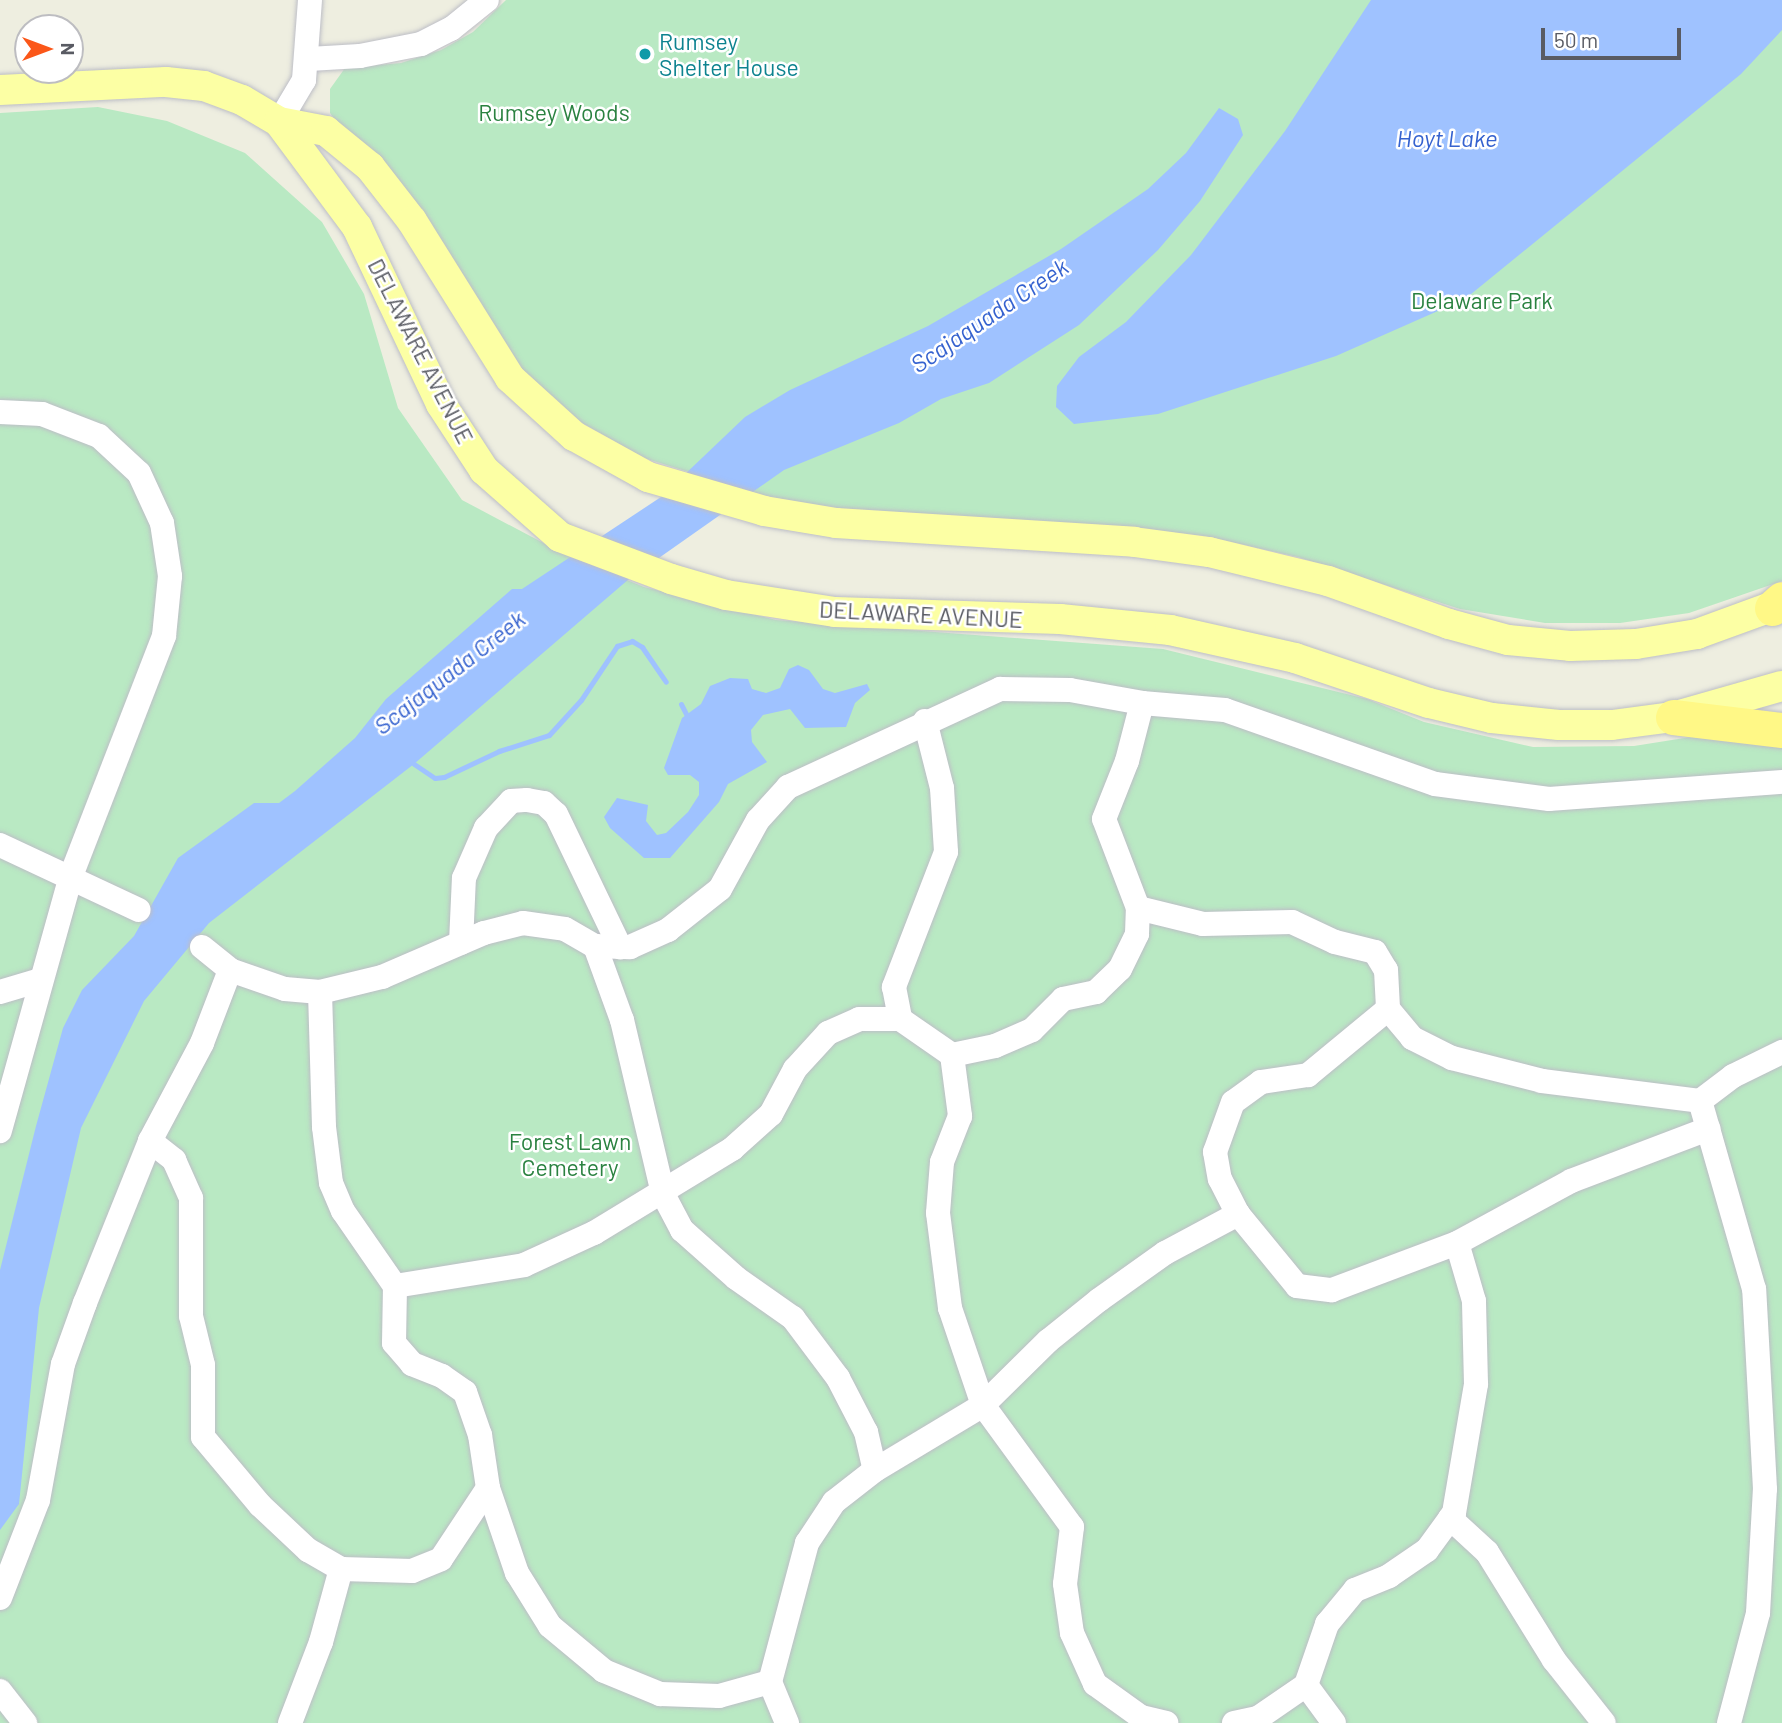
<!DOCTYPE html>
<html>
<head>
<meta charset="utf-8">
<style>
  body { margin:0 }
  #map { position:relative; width:1782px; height:1723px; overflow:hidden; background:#eeeee0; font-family:Barlow,sans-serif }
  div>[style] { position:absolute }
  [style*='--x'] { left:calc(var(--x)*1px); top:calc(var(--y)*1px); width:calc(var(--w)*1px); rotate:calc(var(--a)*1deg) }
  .green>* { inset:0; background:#b9e9c3 }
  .water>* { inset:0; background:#9fc2ff }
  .stream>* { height:5px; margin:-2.5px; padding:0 2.5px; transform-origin:2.5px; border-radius:2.5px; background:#9fc2ff }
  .roads { filter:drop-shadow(0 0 2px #bdbec6) drop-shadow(0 0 2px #bdbec6) }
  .minor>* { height:24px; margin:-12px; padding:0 12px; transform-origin:12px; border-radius:12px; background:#fff }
  .major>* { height:30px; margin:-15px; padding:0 15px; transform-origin:15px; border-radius:15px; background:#fcffa4 }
  .highway>* { height:35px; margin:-17.5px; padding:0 17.5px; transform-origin:17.5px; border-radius:17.5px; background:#fff886 }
  .dots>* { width:19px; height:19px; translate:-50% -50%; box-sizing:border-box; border:4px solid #fff; border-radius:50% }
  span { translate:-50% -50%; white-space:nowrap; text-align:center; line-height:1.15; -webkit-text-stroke:5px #fff; paint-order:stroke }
  .culture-label { font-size:23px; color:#0d838f }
  .left { translate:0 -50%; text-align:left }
  .park-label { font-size:23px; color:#2a8240 }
  .street-label { font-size:23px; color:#595b63 }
  .water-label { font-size:24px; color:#3562cf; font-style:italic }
  .north { position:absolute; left:14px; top:14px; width:70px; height:70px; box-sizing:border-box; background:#fff; border:2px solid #bdbdc1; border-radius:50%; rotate:90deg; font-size:19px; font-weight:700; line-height:28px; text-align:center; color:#595b63 }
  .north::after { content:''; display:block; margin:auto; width:24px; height:32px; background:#fb5719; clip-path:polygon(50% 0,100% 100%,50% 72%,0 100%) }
  .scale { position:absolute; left:1541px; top:28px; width:140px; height:32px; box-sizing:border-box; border:4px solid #595b63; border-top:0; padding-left:9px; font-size:21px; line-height:24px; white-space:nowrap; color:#595b63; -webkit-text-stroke:5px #fff; paint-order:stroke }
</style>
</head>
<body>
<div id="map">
  <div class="green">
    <i style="clip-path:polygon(506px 0,1782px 0,1782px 581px,1689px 613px,1620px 623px,1545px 623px,1460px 609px,1298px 557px,1204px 536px,1135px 528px,851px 513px,775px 499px,644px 458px,582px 423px,520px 372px,330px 113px,330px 89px,345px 68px,401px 63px,441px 50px,473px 32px)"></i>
    <i style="clip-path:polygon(98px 107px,167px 121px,245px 153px,322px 222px,364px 294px,398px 408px,462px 500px,566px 555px,644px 587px,776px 620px,1163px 649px,1367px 699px,1424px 722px,1533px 747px,1634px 746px,1697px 736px,1782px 744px,1782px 1723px,0 1723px,0 113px)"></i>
  </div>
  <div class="water">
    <i style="clip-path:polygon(1371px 0,1782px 0,1782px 30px,1741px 74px,1465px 299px,1336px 356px,1158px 414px,1074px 424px,1056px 407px,1057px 386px,1079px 357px,1126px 322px,1191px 255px,1285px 131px)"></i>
    <i style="clip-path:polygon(1219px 108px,1238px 119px,1243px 135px,1200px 201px,1158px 250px,1079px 325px,989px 383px,941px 399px,899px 423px,784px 470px,629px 579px,414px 764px,209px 923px,144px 1001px,81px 1128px,39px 1308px,19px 1504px,0 1530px,0 1270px,36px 1126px,63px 1028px,82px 990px,134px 936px,178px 858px,254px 803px,279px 803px,295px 791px,355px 738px,386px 699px,512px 589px,522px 589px,661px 497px,745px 417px,790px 390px,928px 326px,1061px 249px,1148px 189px,1186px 153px)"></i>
    <i style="clip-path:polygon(798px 665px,809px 670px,823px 689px,835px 693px,867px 684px,870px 690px,855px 703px,846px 727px,805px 728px,790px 709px,763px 715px,751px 730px,752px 742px,767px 762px,728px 784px,719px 802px,670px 858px,644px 858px,610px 828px,604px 817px,617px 798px,648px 805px,646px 821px,657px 835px,666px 833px,688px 812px,699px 795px,699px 782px,690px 775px,668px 775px,664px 768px,682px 718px,701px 704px,710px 686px,730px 678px,748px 679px,752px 689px,766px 693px,780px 688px,789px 669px)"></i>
  </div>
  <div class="stream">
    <i style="--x:681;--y:704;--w:13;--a:63"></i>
    <i style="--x:414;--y:764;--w:25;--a:34"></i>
    <i style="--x:435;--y:778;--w:9;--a:-6"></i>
    <i style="--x:444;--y:777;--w:61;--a:-25.3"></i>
    <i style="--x:499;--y:751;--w:52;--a:-17.7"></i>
    <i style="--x:549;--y:735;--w:47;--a:-47.6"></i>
    <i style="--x:581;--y:700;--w:65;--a:-56.3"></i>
    <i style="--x:617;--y:646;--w:16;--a:-18"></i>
    <i style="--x:632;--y:641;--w:12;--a:31"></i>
    <i style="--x:642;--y:647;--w:42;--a:55.6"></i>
  </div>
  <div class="roads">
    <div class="minor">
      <i style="--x:309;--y:59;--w:51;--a:-3.4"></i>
      <i style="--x:360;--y:56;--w:62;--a:-11.1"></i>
      <i style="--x:421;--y:44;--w:34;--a:-27"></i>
      <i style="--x:451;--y:29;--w:46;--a:-38.9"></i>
      <i style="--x:279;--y:122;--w:49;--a:-59.2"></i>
      <i style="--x:304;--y:80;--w:80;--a:-85.7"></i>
      <i style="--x:0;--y:412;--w:42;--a:2.7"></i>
      <i style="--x:42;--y:414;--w:61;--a:21.1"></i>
      <i style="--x:99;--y:436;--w:54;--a:42.8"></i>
      <i style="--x:139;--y:473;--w:55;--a:65.3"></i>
      <i style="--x:162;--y:523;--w:54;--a:81.4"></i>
      <i style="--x:170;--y:576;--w:60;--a:95.7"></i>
      <i style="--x:164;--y:636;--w:257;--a:111.2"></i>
      <i style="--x:71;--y:876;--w:265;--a:105.6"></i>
      <i style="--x:925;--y:721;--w:69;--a:75.8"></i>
      <i style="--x:942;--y:788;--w:64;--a:86.4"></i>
      <i style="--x:946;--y:852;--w:145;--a:111.1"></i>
      <i style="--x:894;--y:987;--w:33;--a:79"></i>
      <i style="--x:900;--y:1019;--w:63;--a:34.7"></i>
      <i style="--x:952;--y:1055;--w:44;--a:-11.8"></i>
      <i style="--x:995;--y:1046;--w:40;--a:-23.4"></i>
      <i style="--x:1032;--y:1030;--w:44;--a:-45"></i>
      <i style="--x:1063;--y:999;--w:34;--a:-12"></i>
      <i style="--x:1096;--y:992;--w:33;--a:-44"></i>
      <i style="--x:1120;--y:969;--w:39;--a:-64"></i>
      <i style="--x:1137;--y:934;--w:26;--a:-88"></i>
      <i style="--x:1138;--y:908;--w:95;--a:-110.9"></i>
      <i style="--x:1104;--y:819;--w:62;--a:-68.4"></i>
      <i style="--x:1127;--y:761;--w:60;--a:-75.5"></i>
      <i style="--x:0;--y:845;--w:153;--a:25.1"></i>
      <i style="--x:1138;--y:908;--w:67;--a:13.8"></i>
      <i style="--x:1203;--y:924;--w:89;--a:-1.3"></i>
      <i style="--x:1292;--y:922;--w:47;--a:24.9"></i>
      <i style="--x:1335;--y:942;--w:41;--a:14"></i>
      <i style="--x:1375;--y:952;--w:21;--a:59"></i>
      <i style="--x:1386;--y:970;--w:39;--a:87"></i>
      <i style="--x:1388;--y:1009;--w:38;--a:50"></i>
      <i style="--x:1412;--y:1038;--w:45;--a:26.6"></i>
      <i style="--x:1452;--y:1058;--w:93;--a:14.3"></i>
      <i style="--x:1542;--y:1081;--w:159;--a:7.2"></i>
      <i style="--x:461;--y:943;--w:65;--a:-87.4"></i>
      <i style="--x:464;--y:878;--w:55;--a:-66.3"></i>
      <i style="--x:486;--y:828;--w:37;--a:-47"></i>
      <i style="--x:511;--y:801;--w:16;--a:-4"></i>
      <i style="--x:527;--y:800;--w:17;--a:10"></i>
      <i style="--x:544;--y:803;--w:16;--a:43"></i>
      <i style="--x:556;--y:814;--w:148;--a:64.3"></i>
      <i style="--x:595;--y:946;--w:79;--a:70"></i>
      <i style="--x:622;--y:1020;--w:179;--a:76.7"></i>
      <i style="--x:663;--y:1194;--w:41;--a:62.2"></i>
      <i style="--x:682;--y:1230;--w:72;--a:41.6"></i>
      <i style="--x:736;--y:1278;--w:70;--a:35.1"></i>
      <i style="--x:793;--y:1318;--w:75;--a:53.1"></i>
      <i style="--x:838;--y:1378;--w:61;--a:62.6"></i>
      <i style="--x:866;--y:1432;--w:39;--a:77"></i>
      <i style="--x:202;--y:947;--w:36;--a:39"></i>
      <i style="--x:230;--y:970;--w:58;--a:19.1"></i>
      <i style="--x:285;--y:989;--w:35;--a:5"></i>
      <i style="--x:320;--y:992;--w:64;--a:-13.6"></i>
      <i style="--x:382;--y:977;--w:111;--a:-23.3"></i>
      <i style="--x:484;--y:933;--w:40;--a:-14.4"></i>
      <i style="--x:523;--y:923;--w:42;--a:8.1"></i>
      <i style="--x:565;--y:929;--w:34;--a:30"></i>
      <i style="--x:595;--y:946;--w:35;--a:2"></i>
      <i style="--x:630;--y:947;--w:42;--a:-24.1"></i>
      <i style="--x:668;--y:930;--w:66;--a:-38.3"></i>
      <i style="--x:720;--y:889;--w:79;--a:-61.2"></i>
      <i style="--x:758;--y:820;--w:45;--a:-47.7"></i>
      <i style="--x:788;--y:787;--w:234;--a:-24.8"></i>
      <i style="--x:1000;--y:689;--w:70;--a:0.8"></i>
      <i style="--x:1070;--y:690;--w:73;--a:10.2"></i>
      <i style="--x:1142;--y:703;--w:83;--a:4.8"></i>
      <i style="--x:1225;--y:710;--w:223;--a:19.4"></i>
      <i style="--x:1435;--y:784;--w:115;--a:7.5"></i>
      <i style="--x:1549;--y:799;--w:234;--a:-4.2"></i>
      <i style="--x:0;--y:992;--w:42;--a:-16.7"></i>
      <i style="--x:320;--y:992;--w:135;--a:88.3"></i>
      <i style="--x:324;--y:1127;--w:56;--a:82.9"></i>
      <i style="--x:331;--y:1183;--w:30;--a:67"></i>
      <i style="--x:343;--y:1211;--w:91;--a:55.3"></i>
      <i style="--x:395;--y:1286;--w:57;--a:91"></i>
      <i style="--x:394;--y:1343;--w:28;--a:49"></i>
      <i style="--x:412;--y:1364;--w:32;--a:22"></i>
      <i style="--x:442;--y:1376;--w:28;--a:35"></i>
      <i style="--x:465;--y:1392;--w:46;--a:70.8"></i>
      <i style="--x:480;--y:1435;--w:54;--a:81.4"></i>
      <i style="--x:488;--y:1488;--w:90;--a:71.2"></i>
      <i style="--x:517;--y:1573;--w:62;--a:58.1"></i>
      <i style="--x:550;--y:1626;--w:70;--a:39.8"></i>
      <i style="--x:604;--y:1671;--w:61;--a:22.3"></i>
      <i style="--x:660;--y:1694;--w:59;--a:1.9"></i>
      <i style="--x:719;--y:1696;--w:53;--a:-15.4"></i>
      <i style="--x:1388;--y:1009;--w:104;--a:140.5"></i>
      <i style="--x:1308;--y:1075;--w:48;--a:171.5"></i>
      <i style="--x:1261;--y:1082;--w:34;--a:144"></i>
      <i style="--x:1233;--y:1102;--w:53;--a:109.8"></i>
      <i style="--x:1215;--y:1152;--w:27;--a:80"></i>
      <i style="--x:1220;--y:1179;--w:39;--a:63"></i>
      <i style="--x:1238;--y:1214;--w:93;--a:50.7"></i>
      <i style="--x:1297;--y:1286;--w:35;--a:7"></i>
      <i style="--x:1332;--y:1290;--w:134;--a:-20.6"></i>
      <i style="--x:1457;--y:1243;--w:130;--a:-28.5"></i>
      <i style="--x:1571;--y:1181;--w:147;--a:-20.8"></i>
      <i style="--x:952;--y:1055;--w:62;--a:82.5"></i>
      <i style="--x:960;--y:1116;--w:49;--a:111.4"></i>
      <i style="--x:942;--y:1162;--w:51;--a:94.5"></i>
      <i style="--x:938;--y:1213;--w:96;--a:82.8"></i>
      <i style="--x:950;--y:1308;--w:102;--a:71.2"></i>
      <i style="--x:983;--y:1405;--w:151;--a:53.9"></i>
      <i style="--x:1072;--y:1527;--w:57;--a:97"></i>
      <i style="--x:1065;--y:1584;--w:49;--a:81.9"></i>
      <i style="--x:1072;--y:1633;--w:56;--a:65.7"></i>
      <i style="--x:1095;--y:1684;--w:57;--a:35.7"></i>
      <i style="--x:1141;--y:1717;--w:26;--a:13"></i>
      <i style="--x:150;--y:1141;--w:31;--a:38"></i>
      <i style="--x:174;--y:1160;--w:42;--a:65.9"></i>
      <i style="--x:191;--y:1198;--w:118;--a:90"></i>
      <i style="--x:191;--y:1316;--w:50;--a:76.2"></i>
      <i style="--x:203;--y:1365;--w:72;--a:90"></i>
      <i style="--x:203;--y:1437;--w:89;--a:50"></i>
      <i style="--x:260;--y:1505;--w:66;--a:43.2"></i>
      <i style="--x:308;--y:1550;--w:38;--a:30"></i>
      <i style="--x:341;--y:1569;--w:71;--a:1.6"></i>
      <i style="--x:412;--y:1571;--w:31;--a:-22"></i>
      <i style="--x:441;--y:1559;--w:85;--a:-56.5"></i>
      <i style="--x:395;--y:1286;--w:131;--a:-9.2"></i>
      <i style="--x:524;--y:1265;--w:77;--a:-24.6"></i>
      <i style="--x:594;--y:1233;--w:162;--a:-31.3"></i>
      <i style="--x:732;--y:1149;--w:52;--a:-41.9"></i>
      <i style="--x:771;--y:1114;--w:51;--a:-61.9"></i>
      <i style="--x:795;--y:1069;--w:49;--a:-47.5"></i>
      <i style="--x:828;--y:1033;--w:34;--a:-24"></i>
      <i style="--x:859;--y:1019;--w:41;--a:0"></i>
      <i style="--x:1450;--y:1518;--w:50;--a:42.6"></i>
      <i style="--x:1487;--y:1552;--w:127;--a:58.2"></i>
      <i style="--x:1554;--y:1660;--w:80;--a:51.6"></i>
      <i style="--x:0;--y:1598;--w:105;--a:-68.8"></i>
      <i style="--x:38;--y:1500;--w:138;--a:-79.6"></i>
      <i style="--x:63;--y:1364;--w:65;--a:-70.2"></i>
      <i style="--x:85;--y:1303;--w:175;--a:-68.1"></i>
      <i style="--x:150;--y:1141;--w:111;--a:-62"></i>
      <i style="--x:202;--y:1043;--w:78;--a:-69"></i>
      <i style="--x:1306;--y:1685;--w:47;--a:53.6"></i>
      <i style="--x:0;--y:1691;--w:41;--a:52"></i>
      <i style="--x:290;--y:1723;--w:87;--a:-69.1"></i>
      <i style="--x:321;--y:1642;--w:76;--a:-74.7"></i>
      <i style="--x:787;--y:1723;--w:44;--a:-112.5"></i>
      <i style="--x:770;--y:1682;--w:144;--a:-75.1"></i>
      <i style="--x:807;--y:1543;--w:49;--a:-56.6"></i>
      <i style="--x:834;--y:1502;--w:52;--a:-38"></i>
      <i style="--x:875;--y:1470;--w:126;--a:-31"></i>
      <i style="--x:983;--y:1405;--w:91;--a:-44.6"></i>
      <i style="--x:1048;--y:1341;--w:65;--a:-38.8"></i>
      <i style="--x:1099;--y:1300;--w:81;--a:-35.5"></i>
      <i style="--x:1165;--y:1253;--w:83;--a:-28.1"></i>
      <i style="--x:1234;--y:1723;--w:25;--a:-12"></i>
      <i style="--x:1258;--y:1718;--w:58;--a:-34.5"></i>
      <i style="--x:1306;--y:1685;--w:65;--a:-71"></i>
      <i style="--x:1327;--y:1624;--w:44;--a:-50.5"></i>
      <i style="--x:1355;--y:1590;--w:37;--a:-22"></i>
      <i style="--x:1389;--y:1576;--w:46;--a:-34.4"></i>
      <i style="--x:1427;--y:1550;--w:46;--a:-53.9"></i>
      <i style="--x:1454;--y:1513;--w:131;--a:-80.3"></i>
      <i style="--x:1476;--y:1384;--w:83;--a:-91.4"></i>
      <i style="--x:1474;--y:1301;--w:60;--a:-106.3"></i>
      <i style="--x:1729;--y:1723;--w:114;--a:-75.2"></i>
      <i style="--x:1758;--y:1613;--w:124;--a:-86.8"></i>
      <i style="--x:1765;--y:1489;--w:200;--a:-93.1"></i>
      <i style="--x:1754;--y:1289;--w:196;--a:-106"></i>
      <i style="--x:1700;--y:1101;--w:41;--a:-37.1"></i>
      <i style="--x:1733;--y:1076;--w:55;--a:-26.1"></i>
    </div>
    <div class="major">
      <i style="--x:0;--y:90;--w:166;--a:-2.8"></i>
      <i style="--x:166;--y:82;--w:38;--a:6"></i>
      <i style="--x:204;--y:86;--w:40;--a:20.2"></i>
      <i style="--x:242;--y:100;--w:43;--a:30.7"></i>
      <i style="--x:279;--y:122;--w:131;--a:53.4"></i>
      <i style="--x:357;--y:227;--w:196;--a:64.6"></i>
      <i style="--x:441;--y:404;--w:79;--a:56.9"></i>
      <i style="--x:484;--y:470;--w:101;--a:41.4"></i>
      <i style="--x:560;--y:537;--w:119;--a:20.7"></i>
      <i style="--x:671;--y:579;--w:57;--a:16.2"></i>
      <i style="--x:726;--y:595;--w:110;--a:8.9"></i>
      <i style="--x:835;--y:612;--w:225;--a:1.8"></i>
      <i style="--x:1060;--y:619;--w:111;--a:5.7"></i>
      <i style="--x:1170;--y:630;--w:128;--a:12.6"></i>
      <i style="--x:1295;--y:658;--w:141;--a:18.6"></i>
      <i style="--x:1429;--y:703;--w:65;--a:13.4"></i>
      <i style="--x:1492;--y:718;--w:67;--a:6"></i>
      <i style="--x:1559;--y:725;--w:53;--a:0"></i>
      <i style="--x:1612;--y:725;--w:62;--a:-7.5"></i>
      <i style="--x:1673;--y:717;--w:113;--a:-15.9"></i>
      <i style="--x:279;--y:122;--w:48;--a:10.8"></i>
      <i style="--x:326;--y:131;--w:57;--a:39.3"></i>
      <i style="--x:370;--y:167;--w:68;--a:52.1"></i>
      <i style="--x:412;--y:221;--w:185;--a:58"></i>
      <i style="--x:510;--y:378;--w:86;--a:42.2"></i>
      <i style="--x:574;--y:436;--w:85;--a:29"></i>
      <i style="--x:648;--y:477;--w:121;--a:16.3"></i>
      <i style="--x:764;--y:511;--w:73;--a:9.5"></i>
      <i style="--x:836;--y:523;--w:299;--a:3.6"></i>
      <i style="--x:1134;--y:542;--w:76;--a:7.6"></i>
      <i style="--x:1209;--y:552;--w:122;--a:13.7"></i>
      <i style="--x:1328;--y:581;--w:128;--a:19.6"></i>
      <i style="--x:1449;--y:624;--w:61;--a:15.2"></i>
      <i style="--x:1508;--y:640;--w:62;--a:5.5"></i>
      <i style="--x:1570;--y:646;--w:66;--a:-1.7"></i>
      <i style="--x:1636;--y:644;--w:62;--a:-9.3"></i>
      <i style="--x:1697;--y:634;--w:90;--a:-20"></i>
    </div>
    <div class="highway">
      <i style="--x:1772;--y:608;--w:13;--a:-42"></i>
      <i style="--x:1673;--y:717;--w:110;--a:6.8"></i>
    </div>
  </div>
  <div class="dots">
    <i style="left:645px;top:54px;background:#0f9aa8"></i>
  </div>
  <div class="culture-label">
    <span class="left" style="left:659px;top:54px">Rumsey<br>Shelter House</span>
  </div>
  <div class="park-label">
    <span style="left:554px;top:112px">Rumsey Woods</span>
    <span style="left:1482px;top:300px">Delaware Park</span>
    <span style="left:570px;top:1154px">Forest Lawn<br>Cemetery</span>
  </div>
  <div class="street-label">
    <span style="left:421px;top:351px;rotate:63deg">DELAWARE AVENUE</span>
    <span style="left:921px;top:614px;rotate:3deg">DELAWARE AVENUE</span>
  </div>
  <div class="water-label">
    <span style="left:1447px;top:138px">Hoyt Lake</span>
    <span style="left:989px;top:315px;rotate:-34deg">Scajaquada Creek</span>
    <span style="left:449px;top:672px;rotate:-38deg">Scajaquada Creek</span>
  </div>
  <div class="north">N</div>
  <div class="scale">50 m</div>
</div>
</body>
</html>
